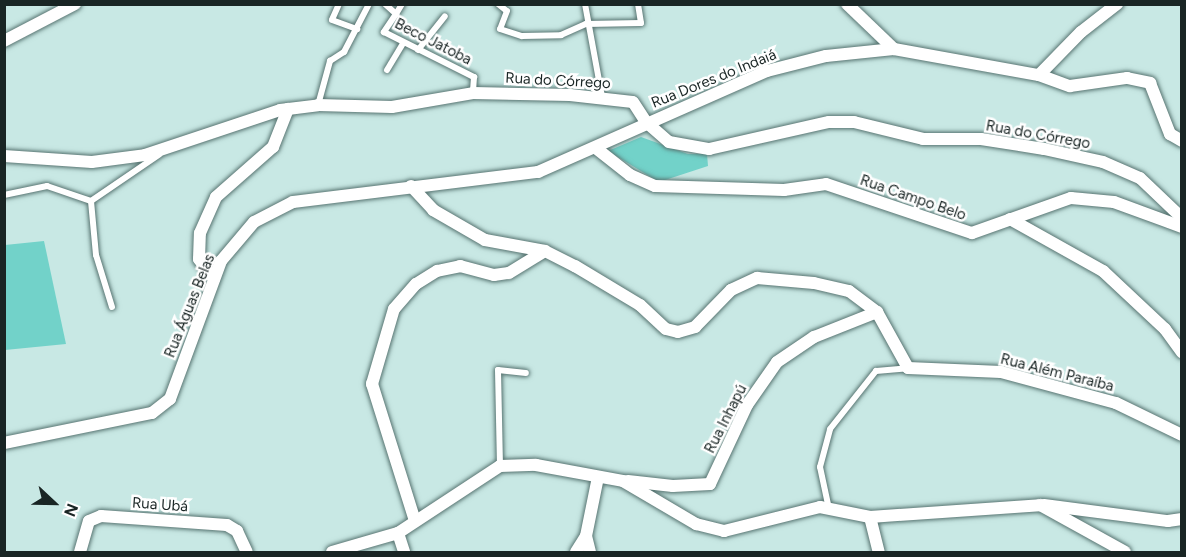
<!DOCTYPE html>
<html>
<head>
<meta charset="utf-8">
<style>
  body { margin:0 }
  #map { position:relative; width:1186px; height:557px; overflow:hidden; background:#c8e8e4; font-family:Figtree,sans-serif }
  div>[style] { position:absolute }
  [style*='--x'] { left:calc(var(--x)*1px); top:calc(var(--y)*1px); width:calc(var(--w)*1px); rotate:calc(var(--a)*1deg) }
  .green>* { inset:0; background:#72d2c9 }
  .roads { filter:drop-shadow(0 0 2px #577471) drop-shadow(0 0 2px #577471) }
  .lane>* { height:6px; margin:-3px; padding:0 3px; transform-origin:3px; border-radius:3px; background:#fff }
  .street>* { height:12px; margin:-6px; padding:0 6px; transform-origin:6px; border-radius:6px; background:#fff }
  span { translate:-50% -50%; white-space:nowrap; text-align:center; line-height:1.15; -webkit-text-stroke:5px #fff; paint-order:stroke }
  .street-label { font-size:15px; color:#192524 }
  .frame { position:absolute; inset:0; border:6px solid #192524; pointer-events:none }
  .north { position:absolute; left:24px; top:473px; width:60px; height:60px; -webkit-text-stroke:4px #fff; paint-order:stroke; rotate:112deg; font-size:16px; font-weight:700; line-height:24px; text-align:center; color:#192524 }
  .north::after { content:''; display:block; margin:auto; width:21px; height:27px; background:#192524; clip-path:polygon(50% 0,100% 100%,50% 72%,0 100%) }
</style>
</head>
<body>
<div id="map">
  <div class="green">
    <i style="clip-path:polygon(641px 137px,688px 154px,707px 154px,708px 166px,659px 182px,608px 151px)"></i>
    <i style="clip-path:polygon(44px 241px,66px 344px,5px 350px,5px 245px)"></i>
  </div>
  <div class="roads">
    <div class="lane">
      <i style="--x:339;--y:4;--w:17;--a:114"></i>
      <i style="--x:332;--y:20;--w:27;--a:20"></i>
      <i style="--x:385;--y:4;--w:15;--a:42"></i>
      <i style="--x:396;--y:14;--w:12;--a:-59"></i>
      <i style="--x:498;--y:4;--w:11;--a:38"></i>
      <i style="--x:507;--y:11;--w:19;--a:111"></i>
      <i style="--x:500;--y:29;--w:23;--a:18"></i>
      <i style="--x:522;--y:36;--w:39;--a:-1"></i>
      <i style="--x:561;--y:35;--w:27;--a:-24"></i>
      <i style="--x:586;--y:24;--w:55;--a:-1"></i>
      <i style="--x:641;--y:23;--w:19;--a:-99"></i>
      <i style="--x:585;--y:4;--w:95;--a:79.6"></i>
      <i style="--x:396;--y:14;--w:22;--a:124"></i>
      <i style="--x:384;--y:32;--w:101;--a:26.6"></i>
      <i style="--x:474;--y:77;--w:16;--a:94"></i>
      <i style="--x:418;--y:50;--w:43;--a:-51.5"></i>
      <i style="--x:387;--y:70;--w:31;--a:-59"></i>
      <i style="--x:318;--y:105;--w:46;--a:-74.7"></i>
      <i style="--x:330;--y:61;--w:17;--a:-33"></i>
      <i style="--x:344;--y:52;--w:54;--a:-62.5"></i>
      <i style="--x:4;--y:195;--w:44;--a:-11.8"></i>
      <i style="--x:47;--y:186;--w:46;--a:18.8"></i>
      <i style="--x:112;--y:307;--w:54;--a:-107.1"></i>
      <i style="--x:96;--y:255;--w:54;--a:-95.3"></i>
      <i style="--x:91;--y:201;--w:83;--a:-34.3"></i>
      <i style="--x:500;--y:466;--w:96;--a:-91.2"></i>
      <i style="--x:498;--y:370;--w:28;--a:6"></i>
      <i style="--x:829;--y:509;--w:43;--a:-102.1"></i>
      <i style="--x:820;--y:467;--w:39;--a:-75"></i>
      <i style="--x:830;--y:429;--w:74;--a:-51.6"></i>
      <i style="--x:876;--y:371;--w:32;--a:-5"></i>
    </div>
    <div class="street">
      <i style="--x:847;--y:4;--w:65;--a:43.8"></i>
      <i style="--x:4;--y:41;--w:80;--a:-27.5"></i>
      <i style="--x:1039;--y:75;--w:33;--a:20"></i>
      <i style="--x:1070;--y:86;--w:58;--a:-8"></i>
      <i style="--x:1127;--y:78;--w:24;--a:12"></i>
      <i style="--x:1150;--y:83;--w:55;--a:68.6"></i>
      <i style="--x:1170;--y:134;--w:14;--a:30"></i>
      <i style="--x:597;--y:149;--w:42;--a:38.2"></i>
      <i style="--x:630;--y:175;--w:27;--a:24"></i>
      <i style="--x:655;--y:186;--w:129;--a:1.8"></i>
      <i style="--x:784;--y:190;--w:42;--a:-8.1"></i>
      <i style="--x:826;--y:184;--w:154;--a:18.6"></i>
      <i style="--x:972;--y:233;--w:105;--a:-19.5"></i>
      <i style="--x:1071;--y:198;--w:43;--a:5.3"></i>
      <i style="--x:1114;--y:202;--w:72;--a:20.2"></i>
      <i style="--x:4;--y:156;--w:88;--a:3.9"></i>
      <i style="--x:92;--y:162;--w:53;--a:-7.5"></i>
      <i style="--x:145;--y:155;--w:142;--a:-18.4"></i>
      <i style="--x:280;--y:110;--w:38;--a:-7"></i>
      <i style="--x:318;--y:105;--w:74;--a:1.5"></i>
      <i style="--x:392;--y:107;--w:82;--a:-9.8"></i>
      <i style="--x:473;--y:93;--w:97;--a:1.2"></i>
      <i style="--x:570;--y:95;--w:63;--a:6.3"></i>
      <i style="--x:633;--y:102;--w:24;--a:57"></i>
      <i style="--x:646;--y:122;--w:30;--a:41"></i>
      <i style="--x:669;--y:142;--w:41;--a:9.9"></i>
      <i style="--x:709;--y:149;--w:123;--a:-12.7"></i>
      <i style="--x:829;--y:122;--w:25;--a:0"></i>
      <i style="--x:854;--y:122;--w:71;--a:13.8"></i>
      <i style="--x:923;--y:139;--w:58;--a:0"></i>
      <i style="--x:981;--y:139;--w:64;--a:9"></i>
      <i style="--x:1044;--y:149;--w:60;--a:12.4"></i>
      <i style="--x:1103;--y:162;--w:40;--a:23.4"></i>
      <i style="--x:1140;--y:178;--w:58;--a:43.6"></i>
      <i style="--x:411;--y:186;--w:33;--a:47"></i>
      <i style="--x:433;--y:210;--w:60;--a:30"></i>
      <i style="--x:485;--y:240;--w:61;--a:10.4"></i>
      <i style="--x:545;--y:251;--w:34;--a:27"></i>
      <i style="--x:575;--y:266;--w:76;--a:31"></i>
      <i style="--x:640;--y:305;--w:35;--a:43"></i>
      <i style="--x:666;--y:329;--w:12;--a:14"></i>
      <i style="--x:678;--y:332;--w:18;--a:-16"></i>
      <i style="--x:695;--y:327;--w:52;--a:-45.8"></i>
      <i style="--x:731;--y:290;--w:29;--a:-25"></i>
      <i style="--x:757;--y:278;--w:57;--a:5"></i>
      <i style="--x:814;--y:283;--w:36;--a:13"></i>
      <i style="--x:849;--y:291;--w:35;--a:37"></i>
      <i style="--x:877;--y:312;--w:64;--a:61"></i>
      <i style="--x:908;--y:368;--w:93;--a:2.5"></i>
      <i style="--x:1001;--y:372;--w:119;--a:15.1"></i>
      <i style="--x:1116;--y:403;--w:73;--a:25.9"></i>
      <i style="--x:1010;--y:219;--w:107;--a:29.2"></i>
      <i style="--x:1103;--y:271;--w:85;--a:43.1"></i>
      <i style="--x:1165;--y:329;--w:29;--a:54"></i>
      <i style="--x:214;--y:279;--w:25;--a:-127"></i>
      <i style="--x:199;--y:259;--w:26;--a:-88"></i>
      <i style="--x:200;--y:233;--w:39;--a:-66"></i>
      <i style="--x:216;--y:197;--w:76;--a:-41.3"></i>
      <i style="--x:273;--y:147;--w:41;--a:-68.5"></i>
      <i style="--x:4;--y:443;--w:151;--a:-11.5"></i>
      <i style="--x:152;--y:413;--w:23;--a:-38"></i>
      <i style="--x:170;--y:399;--w:147;--a:-69.7"></i>
      <i style="--x:221;--y:261;--w:51;--a:-49.8"></i>
      <i style="--x:254;--y:222;--w:44;--a:-27.1"></i>
      <i style="--x:293;--y:202;--w:247;--a:-7"></i>
      <i style="--x:538;--y:172;--w:250;--a:-23.8"></i>
      <i style="--x:767;--y:71;--w:61;--a:-14.3"></i>
      <i style="--x:826;--y:56;--w:68;--a:-5.9"></i>
      <i style="--x:894;--y:49;--w:147;--a:10.2"></i>
      <i style="--x:1039;--y:75;--w:60;--a:-45.7"></i>
      <i style="--x:1081;--y:32;--w:46;--a:-37.9"></i>
      <i style="--x:628;--y:481;--w:45;--a:6.3"></i>
      <i style="--x:673;--y:486;--w:37;--a:-3"></i>
      <i style="--x:710;--y:484;--w:87;--a:-64.9"></i>
      <i style="--x:747;--y:405;--w:52;--a:-55.1"></i>
      <i style="--x:777;--y:362;--w:45;--a:-34"></i>
      <i style="--x:814;--y:337;--w:68;--a:-21.6"></i>
      <i style="--x:1044;--y:505;--w:125;--a:7.4"></i>
      <i style="--x:1168;--y:521;--w:14;--a:-8"></i>
      <i style="--x:870;--y:517;--w:36;--a:76"></i>
      <i style="--x:415;--y:521;--w:144;--a:-107.4"></i>
      <i style="--x:372;--y:384;--w:78;--a:-73.7"></i>
      <i style="--x:394;--y:309;--w:33;--a:-49"></i>
      <i style="--x:416;--y:284;--w:25;--a:-32"></i>
      <i style="--x:437;--y:271;--w:24;--a:-12"></i>
      <i style="--x:460;--y:266;--w:35;--a:15"></i>
      <i style="--x:494;--y:275;--w:15;--a:-8"></i>
      <i style="--x:509;--y:273;--w:42;--a:-31.4"></i>
      <i style="--x:398;--y:533;--w:20;--a:72"></i>
      <i style="--x:80;--y:552;--w:32;--a:-74"></i>
      <i style="--x:89;--y:521;--w:13;--a:-23"></i>
      <i style="--x:101;--y:516;--w:126;--a:4.1"></i>
      <i style="--x:227;--y:525;--w:12;--a:31"></i>
      <i style="--x:237;--y:531;--w:23;--a:65"></i>
      <i style="--x:332;--y:552;--w:69;--a:-16.1"></i>
      <i style="--x:398;--y:533;--w:122;--a:-33.3"></i>
      <i style="--x:500;--y:466;--w:36;--a:-2"></i>
      <i style="--x:536;--y:465;--w:88;--a:10.4"></i>
      <i style="--x:623;--y:481;--w:85;--a:30.5"></i>
      <i style="--x:696;--y:524;--w:29;--a:14"></i>
      <i style="--x:724;--y:531;--w:99;--a:-14"></i>
      <i style="--x:820;--y:507;--w:51;--a:11.3"></i>
      <i style="--x:870;--y:517;--w:170;--a:-4"></i>
      <i style="--x:1040;--y:505;--w:97;--a:28.9"></i>
      <i style="--x:576;--y:552;--w:19;--a:-58"></i>
      <i style="--x:590;--y:552;--w:16;--a:-104"></i>
      <i style="--x:586;--y:536;--w:60;--a:-78.5"></i>
    </div>
  </div>
  <div class="street-label">
    <span style="left:433px;top:42px;rotate:27deg">Beco Jatoba</span>
    <span style="left:714px;top:79px;rotate:-22deg">Rua Dores do Indaiá</span>
    <span style="left:558px;top:81px;rotate:3deg">Rua do Córrego</span>
    <span style="left:1038px;top:135px;rotate:10deg">Rua do Córrego</span>
    <span style="left:913px;top:198px;rotate:19deg">Rua Campo Belo</span>
    <span style="left:190px;top:306px;rotate:-68deg">Rua Águas Belas</span>
    <span style="left:1057px;top:373px;rotate:14deg">Rua Além Paraíba</span>
    <span style="left:726px;top:419px;rotate:-63deg">Rua Inhapú</span>
    <span style="left:160px;top:505px;rotate:4deg">Rua Ubá</span>
  </div>
  <div class="frame"></div>
  <div class="north">N</div>
</div>
</body>
</html>
